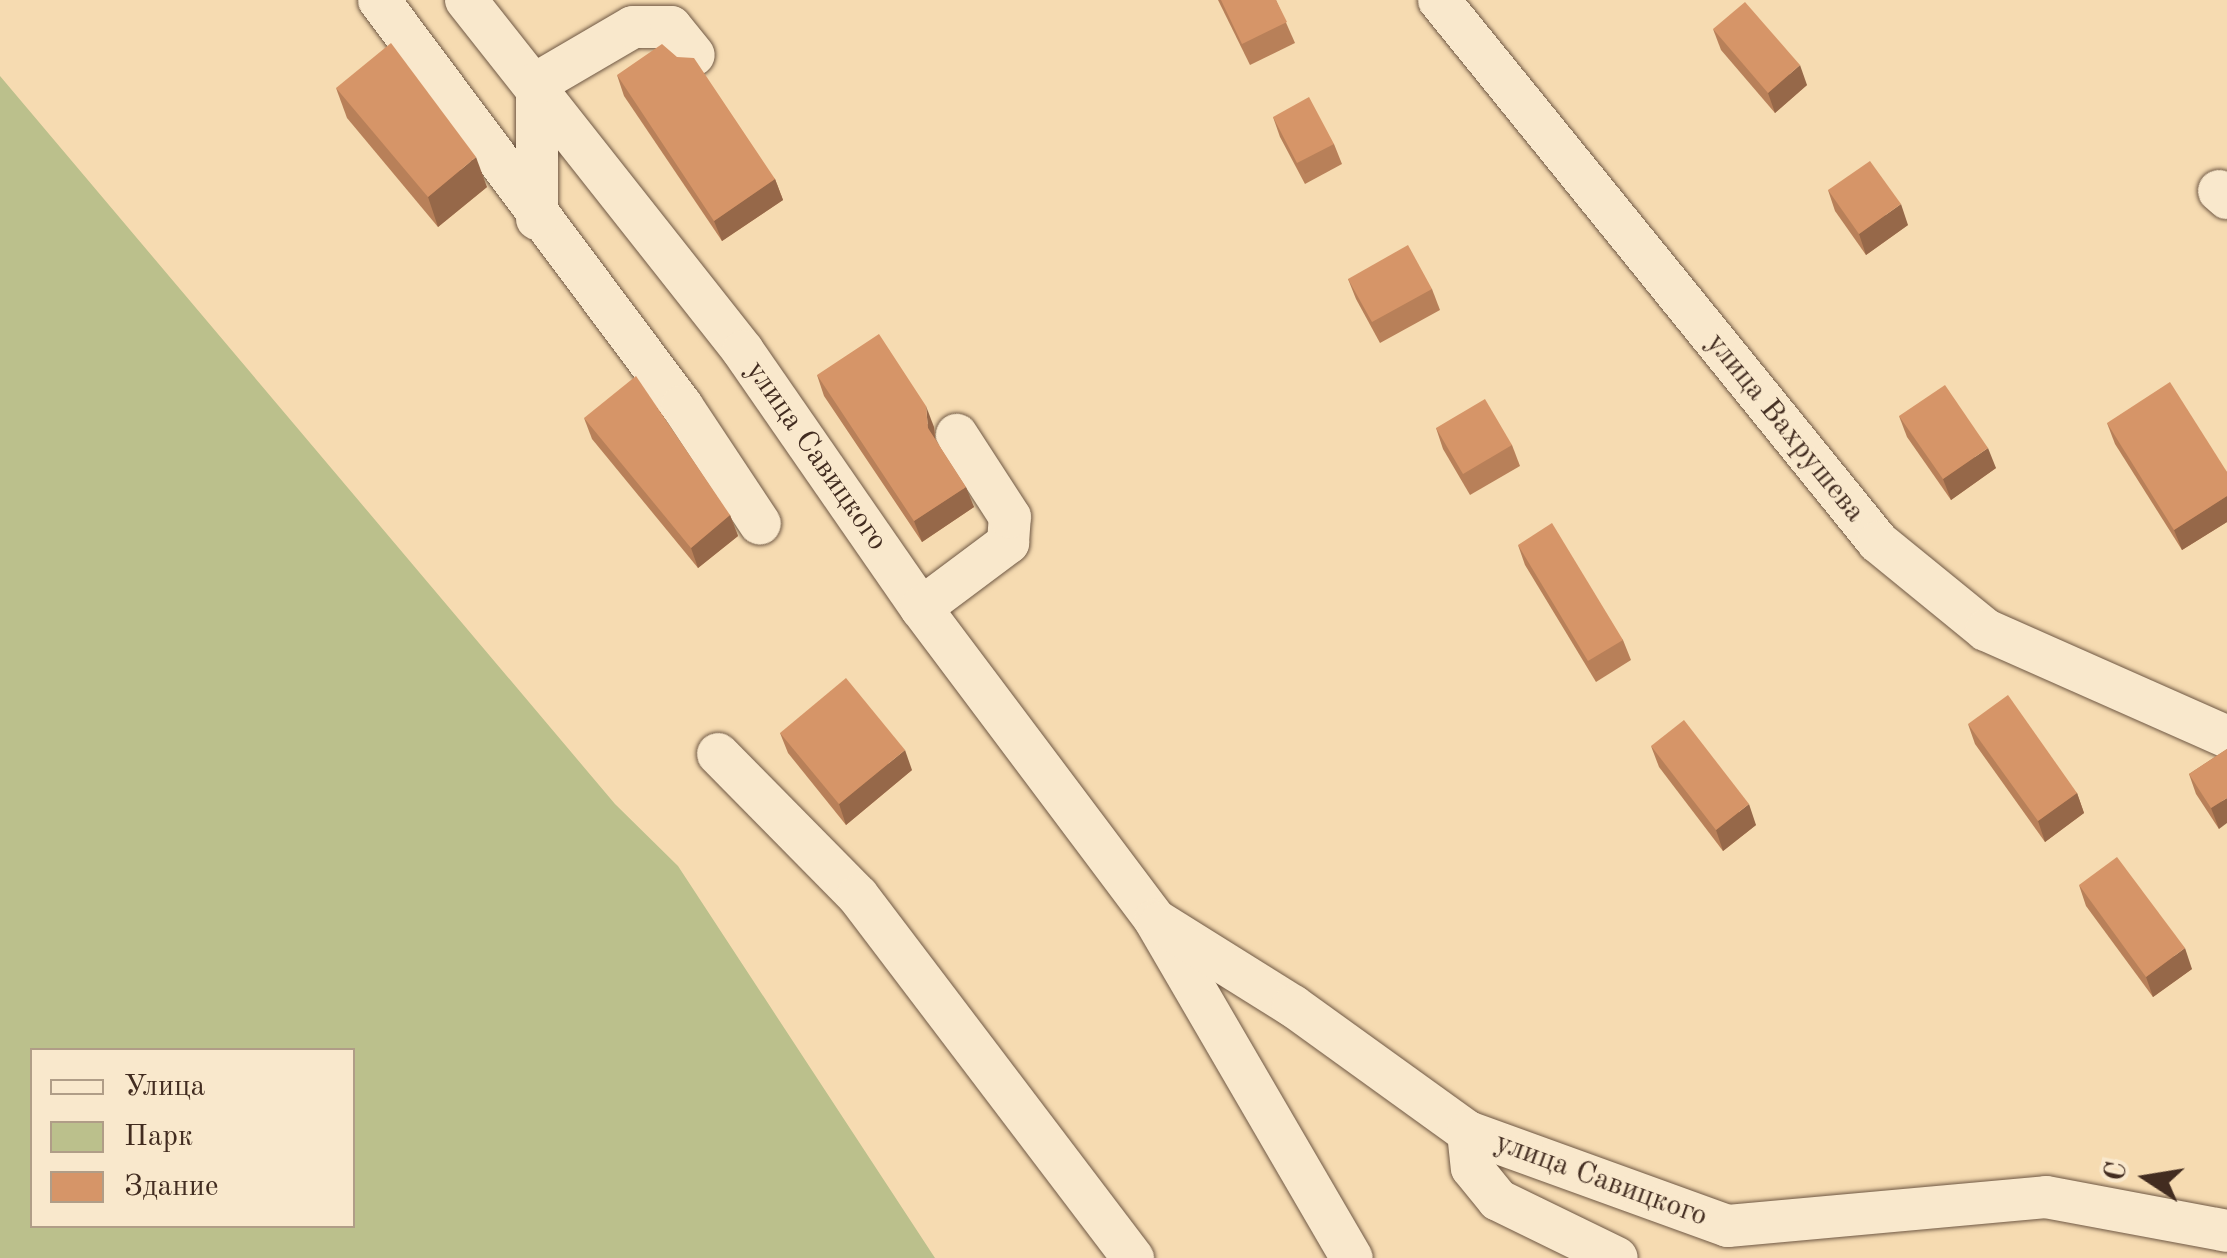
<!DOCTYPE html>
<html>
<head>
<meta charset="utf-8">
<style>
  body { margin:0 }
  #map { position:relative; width:2227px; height:1258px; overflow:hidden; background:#f6dbb1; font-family:"Old Standard TT",serif }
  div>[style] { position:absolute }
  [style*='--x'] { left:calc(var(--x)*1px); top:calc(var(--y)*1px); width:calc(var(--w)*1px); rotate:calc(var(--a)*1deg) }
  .green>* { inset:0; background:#bbc08c }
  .roads { filter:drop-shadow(0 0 2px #6f5844) drop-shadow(0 0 2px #6f5844) }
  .minor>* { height:42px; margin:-21px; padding:0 21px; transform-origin:21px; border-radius:21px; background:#f9e8cc }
  .wall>* { inset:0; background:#b88059 }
  .shaded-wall>* { inset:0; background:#966849 }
  .building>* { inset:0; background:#d69568 }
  span { translate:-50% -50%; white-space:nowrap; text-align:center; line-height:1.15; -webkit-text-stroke:9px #f9e8cc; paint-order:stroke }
  .street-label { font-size:30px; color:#422c20 }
  .legend { position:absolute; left:30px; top:1048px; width:325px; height:180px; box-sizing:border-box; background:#f9e8cc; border:2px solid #b09d87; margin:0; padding:12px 18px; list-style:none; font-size:30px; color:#422c20 }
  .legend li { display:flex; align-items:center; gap:20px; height:50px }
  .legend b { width:50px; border:2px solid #b09d87 }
  .north { position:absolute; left:2097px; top:1128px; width:100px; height:100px; -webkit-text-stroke:8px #f9e8cc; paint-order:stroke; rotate:282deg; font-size:28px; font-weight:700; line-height:40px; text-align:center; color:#422c20 }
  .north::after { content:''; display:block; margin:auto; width:35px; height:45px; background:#422c20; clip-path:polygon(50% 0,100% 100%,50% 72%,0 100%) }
</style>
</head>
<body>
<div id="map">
  <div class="green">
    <i style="clip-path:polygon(evenodd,0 76px,615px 804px,678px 866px,935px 1258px,0 1258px,0 76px,32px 1050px,352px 1050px,352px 1226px,32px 1226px,32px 1050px)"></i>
  </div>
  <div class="roads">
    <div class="minor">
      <i style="--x:379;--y:0;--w:507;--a:53.27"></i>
      <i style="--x:682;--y:406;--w:141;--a:56.5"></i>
      <i style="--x:466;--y:0;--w:447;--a:51.7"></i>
      <i style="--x:743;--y:351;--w:313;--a:55.3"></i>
      <i style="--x:921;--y:608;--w:390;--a:53.1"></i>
      <i style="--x:1155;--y:920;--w:391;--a:59.8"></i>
      <i style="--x:1439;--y:0;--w:697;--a:50.99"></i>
      <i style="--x:1878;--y:542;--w:139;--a:39.2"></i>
      <i style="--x:1986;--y:630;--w:264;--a:23.9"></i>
      <i style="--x:2219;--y:191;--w:11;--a:41"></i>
      <i style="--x:537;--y:219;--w:136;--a:-90"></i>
      <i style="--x:537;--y:83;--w:111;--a:-30.3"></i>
      <i style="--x:633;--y:27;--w:38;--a:0"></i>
      <i style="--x:671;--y:27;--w:36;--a:51"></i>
      <i style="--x:921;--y:608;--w:109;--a:-36.8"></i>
      <i style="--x:1008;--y:543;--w:26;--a:-86"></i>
      <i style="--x:1010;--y:517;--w:98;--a:-122.9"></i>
      <i style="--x:718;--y:754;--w:199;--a:45.4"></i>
      <i style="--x:858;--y:896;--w:455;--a:52.8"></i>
      <i style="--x:1160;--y:923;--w:157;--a:32"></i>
      <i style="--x:1293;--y:1006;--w:216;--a:35.8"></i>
      <i style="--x:1468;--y:1132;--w:276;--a:19.9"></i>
      <i style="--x:1728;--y:1226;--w:319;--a:-5.2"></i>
      <i style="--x:2046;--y:1197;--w:184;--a:10.6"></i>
      <i style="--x:1468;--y:1132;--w:36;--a:84"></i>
      <i style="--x:1472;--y:1168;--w:41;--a:50.9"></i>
      <i style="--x:1498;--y:1200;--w:132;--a:26"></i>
    </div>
  </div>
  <div class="wall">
    <i style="clip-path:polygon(1218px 0,1276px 0,1295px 43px,1250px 65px)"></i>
    <i style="clip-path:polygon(1713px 29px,1807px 85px,1775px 113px,1721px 50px)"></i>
    <i style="clip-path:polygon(617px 75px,775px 179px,783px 200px,722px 241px,624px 96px)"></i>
    <i style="clip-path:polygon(336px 88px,487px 187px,438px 227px,347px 118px)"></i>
    <i style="clip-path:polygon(1273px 117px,1334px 144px,1342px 164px,1305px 184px,1280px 137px)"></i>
    <i style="clip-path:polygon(1828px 190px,1908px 225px,1866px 255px,1835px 211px)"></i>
    <i style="clip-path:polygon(1348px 279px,1432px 289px,1440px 310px,1380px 343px,1356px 299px)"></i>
    <i style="clip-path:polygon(817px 375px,934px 427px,935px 438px,974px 507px,922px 542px,824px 396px)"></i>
    <i style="clip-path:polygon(1899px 416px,1996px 468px,1951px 500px,1907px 437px)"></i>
    <i style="clip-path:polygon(584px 418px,730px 515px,738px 536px,698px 568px,592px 439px)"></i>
    <i style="clip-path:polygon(2107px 423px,2227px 472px,2227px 522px,2182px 550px,2115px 444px)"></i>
    <i style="clip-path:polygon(1436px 428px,1512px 445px,1520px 466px,1470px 495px,1443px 449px)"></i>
    <i style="clip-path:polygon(1518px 545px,1623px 640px,1631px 660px,1596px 682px,1525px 565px)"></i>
    <i style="clip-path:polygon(1968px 724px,2077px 793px,2084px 813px,2045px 842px,1975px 744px)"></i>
    <i style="clip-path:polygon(780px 733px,912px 770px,846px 825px,788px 753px)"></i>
    <i style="clip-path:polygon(1651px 746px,1756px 825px,1723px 851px,1659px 767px)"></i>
    <i style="clip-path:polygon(2227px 749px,2219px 829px,2196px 794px,2189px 774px)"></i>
    <i style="clip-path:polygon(2079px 885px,2192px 969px,2153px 997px,2086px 906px)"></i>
  </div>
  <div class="shaded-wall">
    <i style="clip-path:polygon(1800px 65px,1807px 85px,1775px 113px,1768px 93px)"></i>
    <i style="clip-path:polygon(476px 157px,487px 187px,438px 227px,428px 197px)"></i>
    <i style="clip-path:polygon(775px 179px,783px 200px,722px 241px,714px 221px)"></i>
    <i style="clip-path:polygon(1901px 204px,1908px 225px,1866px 255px,1859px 234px)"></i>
    <i style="clip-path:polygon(926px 406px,934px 427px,936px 449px,928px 428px)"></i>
    <i style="clip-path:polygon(1988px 448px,1996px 468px,1951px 500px,1943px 479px)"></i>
    <i style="clip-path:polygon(966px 487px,974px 507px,922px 542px,914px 521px)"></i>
    <i style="clip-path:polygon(2227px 496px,2227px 522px,2182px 550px,2174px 530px)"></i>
    <i style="clip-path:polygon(730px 515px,738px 536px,698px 568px,691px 548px)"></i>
    <i style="clip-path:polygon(905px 750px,912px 770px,846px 825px,839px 804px)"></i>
    <i style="clip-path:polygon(2077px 793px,2084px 813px,2045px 842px,2038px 821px)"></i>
    <i style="clip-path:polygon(2227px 798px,2227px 823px,2219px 829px,2211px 808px)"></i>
    <i style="clip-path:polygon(1749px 804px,1756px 825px,1723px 851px,1716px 830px)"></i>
    <i style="clip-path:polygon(2185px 948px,2192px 969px,2153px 997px,2146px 977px)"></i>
  </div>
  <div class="building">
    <i style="clip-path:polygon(1221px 0,1276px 0,1287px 22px,1242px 44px)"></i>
    <i style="clip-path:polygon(1745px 2px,1800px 65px,1768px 93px,1713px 29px)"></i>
    <i style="clip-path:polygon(391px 43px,476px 157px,428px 197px,336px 88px)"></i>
    <i style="clip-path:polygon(662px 44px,677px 57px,694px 58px,775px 179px,714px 221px,617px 75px)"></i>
    <i style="clip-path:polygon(1309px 97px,1334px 144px,1297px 163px,1273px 117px)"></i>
    <i style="clip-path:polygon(1870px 161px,1901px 204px,1859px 234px,1828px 190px)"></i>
    <i style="clip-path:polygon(1408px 245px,1432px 289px,1372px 322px,1348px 279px)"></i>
    <i style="clip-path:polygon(879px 334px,926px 406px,928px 428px,966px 487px,914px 521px,817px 375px)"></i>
    <i style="clip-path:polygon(636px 376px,730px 515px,691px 548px,584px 418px)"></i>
    <i style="clip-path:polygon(2170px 382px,2227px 472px,2227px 496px,2174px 530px,2107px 423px)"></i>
    <i style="clip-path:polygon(1945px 385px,1988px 448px,1943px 479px,1899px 416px)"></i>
    <i style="clip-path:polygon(1485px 399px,1512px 445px,1463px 474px,1436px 428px)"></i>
    <i style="clip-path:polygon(1552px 523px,1623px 640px,1588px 661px,1518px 545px)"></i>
    <i style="clip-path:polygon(846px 678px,905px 750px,839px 804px,780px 733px)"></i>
    <i style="clip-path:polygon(2008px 695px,2077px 793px,2038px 821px,1968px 724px)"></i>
    <i style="clip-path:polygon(1684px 720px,1749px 804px,1716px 830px,1651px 746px)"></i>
    <i style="clip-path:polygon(2227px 749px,2227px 798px,2211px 808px,2189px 774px)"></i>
    <i style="clip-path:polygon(2117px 857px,2185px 948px,2146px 977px,2079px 885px)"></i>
  </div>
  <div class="street-label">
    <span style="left:1785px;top:428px;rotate:51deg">улица Вахрушева</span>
    <span style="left:816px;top:456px;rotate:55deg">улица Савицкого</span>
    <span style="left:1601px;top:1180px;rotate:20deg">улица Савицкого</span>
  </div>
  <ul class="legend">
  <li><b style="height:12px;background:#f9e8cc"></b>Улица</li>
  <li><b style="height:28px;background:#bbc08c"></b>Парк</li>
  <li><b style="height:28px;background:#d69568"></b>Здание</li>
  </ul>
  <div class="north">С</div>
</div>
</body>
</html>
